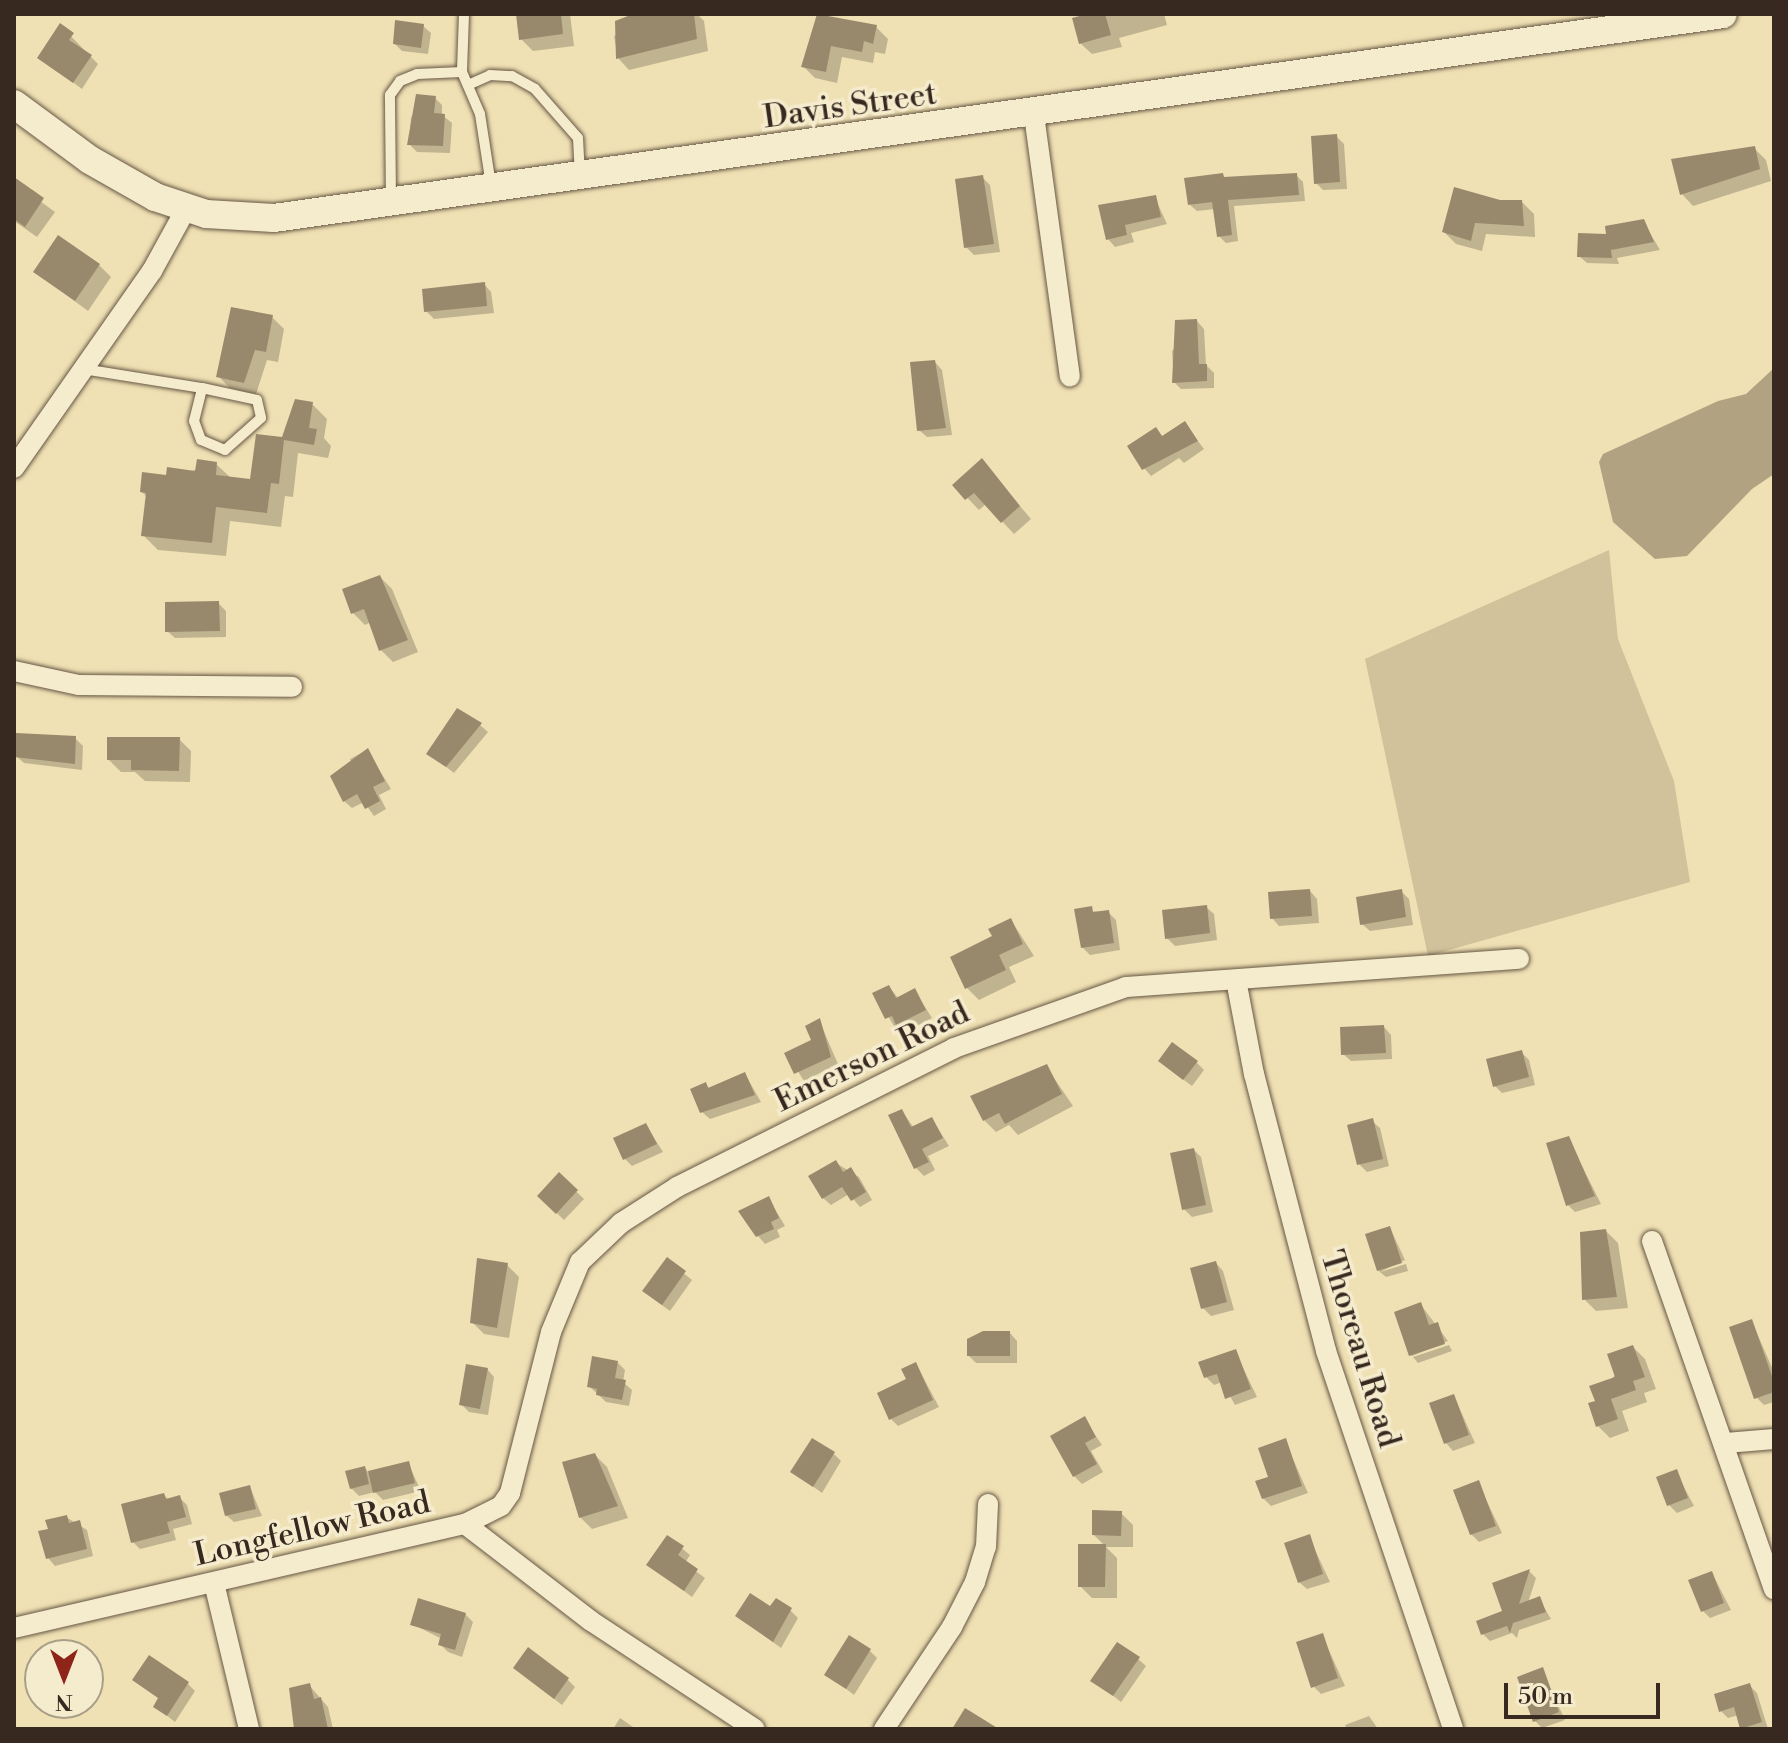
<!DOCTYPE html>
<html>
<head>
<meta charset="utf-8">
<style>
  body { margin:0 }
  #map { position:relative; width:1788px; height:1743px; overflow:hidden; background:#f0e1b4; font-family:"Libre Bodoni",serif }
  div>[style] { position:absolute }
  [style*='--x'] { left:calc(var(--x)*1px); top:calc(var(--y)*1px); width:calc(var(--w)*1px); rotate:calc(var(--a)*1deg) }
  .green>* { inset:0; background:#d1c29b }
  .water>* { inset:0; background:#b1a282 }
  .shadow>* { inset:0; background:#0003 }
  .building>* { inset:0; background:#98896d }
  .roads { filter:drop-shadow(0 0 2px #665745) drop-shadow(0 0 2px #665745) }
  .lane>* { height:10px; margin:-5px; padding:0 5px; transform-origin:5px; border-radius:5px; background:#f5ecce }
  .street>* { height:20px; margin:-10px; padding:0 10px; transform-origin:10px; border-radius:10px; background:#f5ecce }
  .secondary>* { height:28px; margin:-14px; padding:0 14px; transform-origin:14px; border-radius:14px; background:#f5ecce }
  span { translate:-50% -50%; white-space:nowrap; text-align:center; line-height:1.15; -webkit-text-stroke:7px #f5ecce; paint-order:stroke }
  .street-label { font-size:32px; color:#382920 }
  .frame { position:absolute; inset:0; border:16px solid #382920; pointer-events:none }
  .north { position:absolute; left:24px; top:1639px; width:80px; height:80px; box-sizing:border-box; background:#f5ecce; border:2px solid #a99e88; border-radius:50%; rotate:180deg; font-size:22px; font-weight:700; line-height:32px; text-align:center; color:#382920 }
  .north::after { content:''; display:block; margin:auto; width:28px; height:36px; background:#8f2418; clip-path:polygon(50% 0,100% 100%,50% 72%,0 100%) }
  .scale { position:absolute; left:1504px; top:1683px; width:156px; height:36px; box-sizing:border-box; border:4px solid #382920; border-top:0; padding-left:10px; font-size:24px; line-height:28px; white-space:nowrap; color:#382920; -webkit-text-stroke:6px #f5ecce; paint-order:stroke }
</style>
</head>
<body>
<div id="map">
  <div class="green">
    <i style="clip-path:polygon(1609px 550px,1618px 639px,1674px 781px,1690px 882px,1428px 956px,1365px 659px)"></i>
  </div>
  <div class="water">
    <i style="clip-path:polygon(1774px 368px,1774px 474px,1752px 489px,1687px 556px,1655px 559px,1613px 522px,1599px 462px,1603px 454px,1718px 401px,1746px 394px)"></i>
  </div>
  <div class="shadow">
    <i style="clip-path:polygon(518px 14px,570px 14px,574px 46px,533px 51px,521px 39px)"></i>
    <i style="clip-path:polygon(663px 14px,697px 14px,704px 21px,708px 51px,629px 70px,618px 58px,614px 36px)"></i>
    <i style="clip-path:polygon(1095px 14px,1164px 14px,1167px 25px,1119px 38px,1122px 47px,1092px 54px,1080px 43px)"></i>
    <i style="clip-path:polygon(818px 15px,876px 27px,888px 39px,885px 54px,875px 52px,873px 63px,842px 57px,837px 83px,815px 78px,803px 66px)"></i>
    <i style="clip-path:polygon(61px 26px,98px 64px,82px 89px,40px 58px)"></i>
    <i style="clip-path:polygon(423px 26px,431px 33px,428px 54px,402px 51px,395px 44px)"></i>
    <i style="clip-path:polygon(435px 98px,442px 105px,442px 115px,452px 123px,450px 153px,417px 152px,409px 144px,411px 117px)"></i>
    <i style="clip-path:polygon(1336px 136px,1344px 144px,1347px 189px,1323px 190px,1316px 183px)"></i>
    <i style="clip-path:polygon(1754px 148px,1766px 160px,1771px 181px,1693px 206px,1682px 194px,1673px 161px)"></i>
    <i style="clip-path:polygon(1296px 175px,1303px 182px,1305px 201px,1234px 206px,1238px 241px,1226px 243px,1219px 236px,1215px 209px,1197px 211px,1190px 205px)"></i>
    <i style="clip-path:polygon(982px 177px,990px 185px,1000px 252px,974px 255px,966px 247px)"></i>
    <i style="clip-path:polygon(14px 182px,55px 212px,37px 237px,14px 221px)"></i>
    <i style="clip-path:polygon(1155px 198px,1167px 224px,1131px 233px,1134px 242px,1115px 247px,1108px 239px)"></i>
    <i style="clip-path:polygon(1500px 202px,1522px 202px,1534px 214px,1535px 237px,1486px 234px,1482px 251px,1456px 244px,1444px 232px)"></i>
    <i style="clip-path:polygon(1643px 221px,1660px 250px,1617px 258px,1619px 264px,1587px 263px,1579px 256px)"></i>
    <i style="clip-path:polygon(99px 265px,111px 277px,88px 311px,35px 272px)"></i>
    <i style="clip-path:polygon(484px 284px,491px 292px,494px 313px,434px 319px,426px 311px)"></i>
    <i style="clip-path:polygon(272px 317px,284px 329px,278px 362px,267px 360px,256px 394px,230px 388px,218px 376px)"></i>
    <i style="clip-path:polygon(1197px 321px,1204px 329px,1206px 365px,1214px 373px,1214px 388px,1181px 389px,1174px 382px,1172px 351px)"></i>
    <i style="clip-path:polygon(935px 362px,942px 370px,952px 435px,927px 437px,919px 430px)"></i>
    <i style="clip-path:polygon(312px 404px,327px 419px,324px 438px,331px 446px,328px 458px,298px 453px,293px 497px,285px 496px,281px 527px,230px 521px,226px 556px,158px 550px,143px 535px,148px 498px,142px 492px,167px 478px,216px 464px,231px 478px,252px 481px)"></i>
    <i style="clip-path:polygon(1185px 424px,1204px 449px,1184px 463px,1179px 458px,1151px 476px,1144px 468px,1156px 429px,1164px 438px)"></i>
    <i style="clip-path:polygon(982px 461px,1031px 519px,1014px 534px,986px 504px,979px 510px,955px 485px)"></i>
    <i style="clip-path:polygon(380px 577px,392px 589px,418px 652px,393px 662px,381px 650px,371px 622px,365px 625px,353px 613px)"></i>
    <i style="clip-path:polygon(218px 603px,226px 611px,226px 637px,175px 638px,167px 631px)"></i>
    <i style="clip-path:polygon(480px 725px,488px 732px,454px 773px,429px 754px)"></i>
    <i style="clip-path:polygon(75px 738px,83px 746px,82px 770px,24px 763px,16px 756px)"></i>
    <i style="clip-path:polygon(179px 739px,191px 751px,190px 782px,145px 781px,135px 772px,121px 772px,109px 760px)"></i>
    <i style="clip-path:polygon(367px 750px,391px 789px,379px 795px,386px 809px,374px 816px,364px 802px,352px 808px,344px 801px,353px 766px,350px 759px)"></i>
    <i style="clip-path:polygon(1310px 891px,1317px 899px,1319px 923px,1279px 926px,1272px 918px)"></i>
    <i style="clip-path:polygon(1401px 891px,1409px 899px,1413px 925px,1370px 931px,1362px 924px)"></i>
    <i style="clip-path:polygon(1206px 907px,1214px 914px,1217px 940px,1175px 946px,1167px 938px)"></i>
    <i style="clip-path:polygon(1076px 911px,1108px 912px,1116px 920px,1120px 950px,1090px 955px,1082px 947px)"></i>
    <i style="clip-path:polygon(1011px 920px,1034px 956px,1009px 967px,1016px 982px,979px 1000px,967px 988px,994px 937px)"></i>
    <i style="clip-path:polygon(889px 987px,899px 999px,915px 991px,932px 1018px,905px 1032px,894px 1026px,875px 994px)"></i>
    <i style="clip-path:polygon(819px 1020px,838px 1064px,804px 1081px,787px 1054px,814px 1041px)"></i>
    <i style="clip-path:polygon(1384px 1027px,1391px 1035px,1392px 1059px,1351px 1061px,1343px 1054px)"></i>
    <i style="clip-path:polygon(1521px 1052px,1529px 1060px,1535px 1085px,1502px 1093px,1495px 1086px)"></i>
    <i style="clip-path:polygon(1196px 1062px,1204px 1070px,1192px 1086px,1168px 1068px)"></i>
    <i style="clip-path:polygon(1046px 1066px,1073px 1106px,1018px 1135px,1009px 1125px,996px 1132px,984px 1120px)"></i>
    <i style="clip-path:polygon(745px 1074px,761px 1102px,710px 1119px,702px 1112px,706px 1084px,710px 1089px)"></i>
    <i style="clip-path:polygon(902px 1111px,914px 1128px,932px 1119px,949px 1146px,928px 1156px,935px 1170px,924px 1176px,916px 1168px)"></i>
    <i style="clip-path:polygon(1372px 1121px,1380px 1128px,1389px 1166px,1367px 1172px,1359px 1164px)"></i>
    <i style="clip-path:polygon(646px 1125px,663px 1152px,632px 1166px,625px 1159px)"></i>
    <i style="clip-path:polygon(1568px 1138px,1601px 1204px,1575px 1212px,1568px 1205px)"></i>
    <i style="clip-path:polygon(1194px 1150px,1201px 1157px,1213px 1212px,1192px 1217px,1184px 1209px)"></i>
    <i style="clip-path:polygon(836px 1163px,859px 1177px,872px 1200px,860px 1207px,849px 1194px,831px 1205px,823px 1198px)"></i>
    <i style="clip-path:polygon(559px 1175px,584px 1199px,564px 1220px,539px 1196px)"></i>
    <i style="clip-path:polygon(769px 1199px,785px 1226px,777px 1230px,780px 1237px,765px 1244px,758px 1236px)"></i>
    <i style="clip-path:polygon(1390px 1228px,1405px 1260px,1380px 1272px,1378px 1270px)"></i>
    <i style="clip-path:polygon(1606px 1231px,1618px 1243px,1628px 1308px,1596px 1311px,1584px 1299px)"></i>
    <i style="clip-path:polygon(667px 1260px,692px 1280px,670px 1311px,652px 1298px)"></i>
    <i style="clip-path:polygon(1216px 1263px,1223px 1271px,1234px 1310px,1211px 1316px,1203px 1308px)"></i>
    <i style="clip-path:polygon(1406px 1264px,1408px 1271px,1386px 1277px,1380px 1272px)"></i>
    <i style="clip-path:polygon(507px 1265px,519px 1277px,509px 1338px,484px 1334px,472px 1322px)"></i>
    <i style="clip-path:polygon(1421px 1305px,1448px 1341px,1412px 1356px,1411px 1355px)"></i>
    <i style="clip-path:polygon(1752px 1322px,1774px 1372px,1774px 1402px,1764px 1405px,1756px 1397px)"></i>
    <i style="clip-path:polygon(1010px 1333px,1017px 1341px,1017px 1363px,976px 1363px,969px 1356px)"></i>
    <i style="clip-path:polygon(1449px 1345px,1452px 1351px,1418px 1363px,1413px 1357px)"></i>
    <i style="clip-path:polygon(1633px 1347px,1645px 1359px,1656px 1389px,1644px 1393px,1647px 1402px,1622px 1411px,1629px 1431px,1610px 1438px,1598px 1426px,1597px 1402px)"></i>
    <i style="clip-path:polygon(1235px 1351px,1257px 1397px,1235px 1405px,1222px 1382px,1214px 1385px,1206px 1377px)"></i>
    <i style="clip-path:polygon(617px 1362px,625px 1370px,623px 1382px,632px 1390px,629px 1406px,606px 1402px,589px 1386px)"></i>
    <i style="clip-path:polygon(916px 1364px,939px 1407px,898px 1426px,891px 1419px)"></i>
    <i style="clip-path:polygon(487px 1369px,494px 1377px,488px 1415px,469px 1412px,461px 1404px)"></i>
    <i style="clip-path:polygon(1454px 1396px,1475px 1443px,1453px 1451px,1446px 1443px)"></i>
    <i style="clip-path:polygon(1084px 1419px,1102px 1445px,1091px 1451px,1103px 1472px,1082px 1484px,1074px 1476px)"></i>
    <i style="clip-path:polygon(1285px 1441px,1308px 1493px,1271px 1506px,1263px 1498px)"></i>
    <i style="clip-path:polygon(834px 1454px,841px 1461px,822px 1493px,793px 1472px)"></i>
    <i style="clip-path:polygon(595px 1455px,607px 1467px,628px 1518px,592px 1529px,580px 1517px)"></i>
    <i style="clip-path:polygon(408px 1463px,421px 1491px,383px 1500px,375px 1492px,359px 1496px,351px 1488px,365px 1468px,369px 1473px)"></i>
    <i style="clip-path:polygon(1676px 1472px,1694px 1506px,1677px 1513px,1669px 1505px)"></i>
    <i style="clip-path:polygon(1478px 1483px,1502px 1533px,1479px 1542px,1471px 1534px)"></i>
    <i style="clip-path:polygon(250px 1487px,262px 1516px,234px 1522px,226px 1515px)"></i>
    <i style="clip-path:polygon(164px 1495px,169px 1500px,180px 1498px,187px 1505px,192px 1524px,173px 1529px,176px 1540px,140px 1549px,133px 1542px)"></i>
    <i style="clip-path:polygon(1121px 1513px,1133px 1525px,1133px 1547px,1106px 1547px,1117px 1558px,1117px 1598px,1092px 1598px,1080px 1586px,1105px 1546px,1094px 1535px)"></i>
    <i style="clip-path:polygon(66px 1517px,87px 1530px,93px 1556px,55px 1566px,48px 1558px,50px 1530px)"></i>
    <i style="clip-path:polygon(668px 1537px,690px 1555px,685px 1563px,705px 1578px,692px 1597px,649px 1565px)"></i>
    <i style="clip-path:polygon(1309px 1537px,1330px 1582px,1307px 1589px,1299px 1582px)"></i>
    <i style="clip-path:polygon(1529px 1571px,1536px 1578px,1528px 1603px,1539px 1599px,1551px 1619px,1519px 1630px,1517px 1638px,1512px 1633px,1490px 1641px,1483px 1634px,1504px 1612px,1494px 1584px)"></i>
    <i style="clip-path:polygon(1712px 1573px,1731px 1610px,1710px 1618px,1703px 1611px)"></i>
    <i style="clip-path:polygon(771px 1609px,790px 1610px,798px 1618px,781px 1648px,737px 1616px)"></i>
    <i style="clip-path:polygon(465px 1614px,473px 1622px,462px 1657px,448px 1652px,440px 1644px,442px 1639px,412px 1624px)"></i>
    <i style="clip-path:polygon(1322px 1635px,1345px 1686px,1321px 1694px,1313px 1686px)"></i>
    <i style="clip-path:polygon(870px 1651px,877px 1658px,854px 1695px,827px 1674px)"></i>
    <i style="clip-path:polygon(1138px 1659px,1146px 1666px,1121px 1702px,1093px 1680px)"></i>
    <i style="clip-path:polygon(1542px 1670px,1565px 1720px,1542px 1728px,1535px 1721px)"></i>
    <i style="clip-path:polygon(523px 1675px,568px 1680px,575px 1687px,562px 1705px)"></i>
    <i style="clip-path:polygon(134px 1680px,188px 1684px,195px 1691px,175px 1722px,155px 1706px,160px 1699px)"></i>
    <i style="clip-path:polygon(309px 1685px,328px 1707px,333px 1729px,297px 1729px)"></i>
    <i style="clip-path:polygon(1750px 1686px,1757px 1693px,1768px 1729px,1744px 1729px,1739px 1715px,1728px 1718px,1721px 1711px)"></i>
    <i style="clip-path:polygon(1369px 1716px,1378px 1729px,1347px 1729px,1345px 1725px)"></i>
    <i style="clip-path:polygon(620px 1718px,636px 1729px,613px 1729px)"></i>
  </div>
  <div class="building">
    <i style="clip-path:polygon(516px 14px,561px 14px,563px 34px,519px 40px)"></i>
    <i style="clip-path:polygon(633px 14px,694px 14px,697px 39px,616px 59px,615px 21px)"></i>
    <i style="clip-path:polygon(817px 14px,877px 25px,873px 44px,864px 41px,862px 52px,831px 46px,826px 72px,801px 67px)"></i>
    <i style="clip-path:polygon(1087px 14px,1105px 14px,1111px 35px,1079px 44px,1072px 18px)"></i>
    <i style="clip-path:polygon(395px 20px,424px 24px,421px 48px,393px 44px)"></i>
    <i style="clip-path:polygon(60px 23px,74px 33px,69px 40px,92px 55px,73px 83px,37px 58px)"></i>
    <i style="clip-path:polygon(416px 94px,436px 96px,434px 113px,445px 114px,443px 146px,407px 145px)"></i>
    <i style="clip-path:polygon(1337px 134px,1340px 182px,1314px 184px,1311px 136px)"></i>
    <i style="clip-path:polygon(1755px 146px,1760px 169px,1680px 195px,1671px 159px)"></i>
    <i style="clip-path:polygon(1223px 173px,1224px 177px,1297px 173px,1299px 195px,1228px 200px,1232px 235px,1217px 237px,1212px 202px,1188px 205px,1184px 178px)"></i>
    <i style="clip-path:polygon(983px 175px,994px 244px,964px 248px,955px 179px)"></i>
    <i style="clip-path:polygon(14px 177px,44px 198px,25px 227px,14px 219px)"></i>
    <i style="clip-path:polygon(1454px 187px,1500px 200px,1522px 200px,1524px 226px,1475px 223px,1471px 241px,1442px 232px)"></i>
    <i style="clip-path:polygon(1156px 195px,1161px 217px,1125px 225px,1127px 235px,1106px 240px,1098px 205px)"></i>
    <i style="clip-path:polygon(1644px 219px,1654px 242px,1611px 250px,1612px 258px,1577px 257px,1578px 233px,1606px 234px,1605px 226px)"></i>
    <i style="clip-path:polygon(58px 235px,100px 264px,75px 301px,33px 272px)"></i>
    <i style="clip-path:polygon(485px 282px,487px 306px,424px 312px,422px 289px)"></i>
    <i style="clip-path:polygon(231px 307px,273px 315px,266px 352px,255px 350px,244px 383px,216px 377px)"></i>
    <i style="clip-path:polygon(1197px 319px,1199px 364px,1207px 364px,1207px 381px,1172px 383px,1175px 320px)"></i>
    <i style="clip-path:polygon(935px 360px,946px 428px,917px 431px,910px 362px)"></i>
    <i style="clip-path:polygon(295px 399px,313px 402px,309px 428px,317px 429px,314px 445px,284px 440px,279px 484px,271px 483px,267px 513px,216px 507px,212px 543px,141px 536px,146px 493px,140px 492px,142px 472px,166px 475px,167px 467px,195px 471px,197px 459px,217px 462px,216px 475px,250px 479px,256px 434px,282px 437px)"></i>
    <i style="clip-path:polygon(1185px 421px,1198px 441px,1142px 470px,1127px 446px,1156px 427px,1162px 436px)"></i>
    <i style="clip-path:polygon(982px 458px,1020px 506px,1001px 523px,974px 493px,965px 500px,952px 485px)"></i>
    <i style="clip-path:polygon(380px 575px,408px 640px,379px 651px,364px 609px,351px 614px,342px 589px)"></i>
    <i style="clip-path:polygon(219px 601px,220px 631px,165px 632px,165px 602px)"></i>
    <i style="clip-path:polygon(457px 708px,482px 723px,446px 767px,426px 754px)"></i>
    <i style="clip-path:polygon(16px 733px,76px 736px,75px 764px,14px 757px)"></i>
    <i style="clip-path:polygon(107px 737px,180px 737px,179px 771px,131px 770px,131px 760px,107px 760px)"></i>
    <i style="clip-path:polygon(368px 748px,385px 781px,373px 787px,380px 801px,365px 809px,357px 794px,343px 802px,330px 776px)"></i>
    <i style="clip-path:polygon(1310px 889px,1312px 916px,1270px 919px,1268px 892px)"></i>
    <i style="clip-path:polygon(1402px 889px,1406px 917px,1360px 925px,1356px 897px)"></i>
    <i style="clip-path:polygon(1207px 905px,1210px 933px,1165px 939px,1162px 910px)"></i>
    <i style="clip-path:polygon(1092px 906px,1093px 912px,1109px 910px,1114px 943px,1081px 948px,1074px 909px)"></i>
    <i style="clip-path:polygon(1011px 918px,1023px 944px,999px 955px,1006px 970px,965px 989px,950px 957px,992px 936px,988px 929px)"></i>
    <i style="clip-path:polygon(889px 985px,896px 998px,915px 988px,926px 1010px,896px 1025px,892px 1016px,885px 1019px,872px 993px)"></i>
    <i style="clip-path:polygon(820px 1018px,831px 1057px,794px 1074px,784px 1053px,811px 1040px,805px 1026px)"></i>
    <i style="clip-path:polygon(1384px 1025px,1386px 1053px,1341px 1055px,1340px 1027px)"></i>
    <i style="clip-path:polygon(1172px 1042px,1198px 1061px,1183px 1080px,1158px 1061px)"></i>
    <i style="clip-path:polygon(1522px 1050px,1529px 1077px,1493px 1087px,1486px 1059px)"></i>
    <i style="clip-path:polygon(1047px 1064px,1062px 1094px,1005px 1124px,999px 1113px,983px 1121px,970px 1096px)"></i>
    <i style="clip-path:polygon(745px 1072px,755px 1095px,700px 1113px,690px 1089px,706px 1082px,708px 1088px)"></i>
    <i style="clip-path:polygon(902px 1109px,911px 1127px,932px 1117px,943px 1138px,922px 1149px,929px 1162px,914px 1169px,888px 1115px)"></i>
    <i style="clip-path:polygon(1373px 1118px,1383px 1159px,1357px 1165px,1347px 1125px)"></i>
    <i style="clip-path:polygon(646px 1123px,657px 1144px,623px 1160px,613px 1138px)"></i>
    <i style="clip-path:polygon(1569px 1136px,1595px 1196px,1566px 1206px,1546px 1143px)"></i>
    <i style="clip-path:polygon(1194px 1148px,1206px 1205px,1182px 1210px,1170px 1153px)"></i>
    <i style="clip-path:polygon(836px 1160px,843px 1172px,851px 1167px,866px 1192px,851px 1201px,842px 1187px,822px 1199px,808px 1176px)"></i>
    <i style="clip-path:polygon(559px 1172px,578px 1190px,556px 1214px,537px 1196px)"></i>
    <i style="clip-path:polygon(769px 1196px,779px 1218px,771px 1222px,774px 1229px,756px 1237px,738px 1211px)"></i>
    <i style="clip-path:polygon(1390px 1226px,1402px 1263px,1377px 1271px,1365px 1234px)"></i>
    <i style="clip-path:polygon(1606px 1229px,1617px 1297px,1582px 1300px,1580px 1232px)"></i>
    <i style="clip-path:polygon(667px 1257px,686px 1271px,662px 1305px,642px 1291px)"></i>
    <i style="clip-path:polygon(477px 1258px,508px 1263px,497px 1328px,470px 1323px)"></i>
    <i style="clip-path:polygon(1216px 1261px,1227px 1302px,1201px 1309px,1190px 1268px)"></i>
    <i style="clip-path:polygon(1421px 1302px,1429px 1325px,1438px 1322px,1445px 1344px,1409px 1356px,1394px 1312px)"></i>
    <i style="clip-path:polygon(1752px 1319px,1774px 1382px,1774px 1392px,1754px 1399px,1729px 1327px)"></i>
    <i style="clip-path:polygon(983px 1331px,1010px 1331px,1010px 1356px,967px 1356px,967px 1339px)"></i>
    <i style="clip-path:polygon(1633px 1345px,1645px 1377px,1633px 1381px,1636px 1390px,1611px 1399px,1618px 1419px,1596px 1427px,1588px 1403px,1595px 1401px,1589px 1386px,1615px 1377px,1607px 1354px)"></i>
    <i style="clip-path:polygon(1236px 1349px,1251px 1389px,1225px 1399px,1217px 1374px,1204px 1378px,1198px 1362px)"></i>
    <i style="clip-path:polygon(592px 1356px,618px 1361px,615px 1378px,626px 1380px,622px 1400px,596px 1395px,597px 1389px,587px 1387px)"></i>
    <i style="clip-path:polygon(916px 1362px,933px 1400px,889px 1420px,877px 1393px,906px 1379px,901px 1369px)"></i>
    <i style="clip-path:polygon(466px 1364px,488px 1368px,480px 1409px,459px 1405px)"></i>
    <i style="clip-path:polygon(1454px 1394px,1469px 1435px,1444px 1444px,1429px 1403px)"></i>
    <i style="clip-path:polygon(1085px 1416px,1096px 1437px,1085px 1443px,1097px 1464px,1073px 1477px,1050px 1436px)"></i>
    <i style="clip-path:polygon(812px 1438px,835px 1452px,813px 1487px,790px 1472px)"></i>
    <i style="clip-path:polygon(1286px 1438px,1302px 1486px,1262px 1499px,1255px 1481px,1268px 1477px,1258px 1448px)"></i>
    <i style="clip-path:polygon(595px 1453px,618px 1506px,579px 1518px,562px 1462px)"></i>
    <i style="clip-path:polygon(409px 1461px,415px 1483px,373px 1493px,368px 1471px)"></i>
    <i style="clip-path:polygon(365px 1466px,369px 1484px,350px 1489px,345px 1471px)"></i>
    <i style="clip-path:polygon(1677px 1469px,1688px 1498px,1667px 1506px,1656px 1477px)"></i>
    <i style="clip-path:polygon(1479px 1480px,1496px 1526px,1470px 1535px,1453px 1490px)"></i>
    <i style="clip-path:polygon(250px 1485px,256px 1509px,225px 1516px,219px 1493px)"></i>
    <i style="clip-path:polygon(164px 1493px,166px 1499px,180px 1495px,186px 1517px,167px 1522px,170px 1533px,131px 1543px,121px 1504px)"></i>
    <i style="clip-path:polygon(1092px 1510px,1122px 1511px,1121px 1536px,1092px 1535px)"></i>
    <i style="clip-path:polygon(67px 1515px,69px 1523px,80px 1520px,87px 1549px,46px 1559px,38px 1531px,48px 1529px,45px 1520px)"></i>
    <i style="clip-path:polygon(1310px 1534px,1323px 1574px,1298px 1583px,1284px 1543px)"></i>
    <i style="clip-path:polygon(667px 1535px,684px 1546px,678px 1555px,698px 1569px,684px 1591px,646px 1565px)"></i>
    <i style="clip-path:polygon(1078px 1544px,1106px 1544px,1105px 1587px,1078px 1587px)"></i>
    <i style="clip-path:polygon(1530px 1569px,1519px 1604px,1540px 1596px,1546px 1612px,1513px 1623px,1510px 1633px,1507px 1626px,1481px 1635px,1476px 1621px,1502px 1611px,1492px 1583px)"></i>
    <i style="clip-path:polygon(1712px 1571px,1724px 1603px,1701px 1612px,1688px 1580px)"></i>
    <i style="clip-path:polygon(750px 1593px,770px 1606px,776px 1598px,792px 1608px,773px 1642px,735px 1616px)"></i>
    <i style="clip-path:polygon(418px 1598px,466px 1613px,455px 1650px,438px 1645px,441px 1634px,410px 1625px)"></i>
    <i style="clip-path:polygon(1323px 1633px,1338px 1678px,1311px 1688px,1296px 1642px)"></i>
    <i style="clip-path:polygon(849px 1635px,871px 1649px,846px 1689px,824px 1675px)"></i>
    <i style="clip-path:polygon(1117px 1642px,1140px 1657px,1113px 1696px,1090px 1681px)"></i>
    <i style="clip-path:polygon(528px 1647px,569px 1678px,554px 1699px,513px 1668px)"></i>
    <i style="clip-path:polygon(149px 1655px,189px 1682px,167px 1716px,153px 1707px,158px 1698px,132px 1680px)"></i>
    <i style="clip-path:polygon(1543px 1667px,1559px 1712px,1533px 1722px,1517px 1677px)"></i>
    <i style="clip-path:polygon(310px 1683px,314px 1699px,321px 1697px,328px 1729px,294px 1729px,289px 1688px)"></i>
    <i style="clip-path:polygon(1750px 1683px,1762px 1722px,1740px 1729px,1734px 1707px,1719px 1712px,1714px 1694px)"></i>
    <i style="clip-path:polygon(965px 1708px,999px 1729px,952px 1729px)"></i>
  </div>
  <div class="roads">
    <div class="lane">
      <i style="--x:464;--y:14;--w:58;--a:92"></i>
      <i style="--x:462;--y:72;--w:46;--a:66.8"></i>
      <i style="--x:480;--y:114;--w:72;--a:81.2"></i>
      <i style="--x:468;--y:85;--w:24;--a:-24"></i>
      <i style="--x:490;--y:75;--w:22;--a:3"></i>
      <i style="--x:512;--y:76;--w:26;--a:29"></i>
      <i style="--x:535;--y:89;--w:65;--a:48.7"></i>
      <i style="--x:578;--y:138;--w:36;--a:87"></i>
      <i style="--x:391;--y:199;--w:104;--a:-90.6"></i>
      <i style="--x:390;--y:95;--w:17;--a:-54"></i>
      <i style="--x:400;--y:81;--w:18;--a:-22"></i>
      <i style="--x:417;--y:74;--w:45;--a:-2.5"></i>
      <i style="--x:83;--y:369;--w:121;--a:9.1"></i>
      <i style="--x:202;--y:388;--w:56;--a:12.3"></i>
      <i style="--x:257;--y:400;--w:18;--a:77"></i>
      <i style="--x:261;--y:418;--w:48;--a:138.4"></i>
      <i style="--x:225;--y:450;--w:26;--a:-157"></i>
      <i style="--x:201;--y:440;--w:20;--a:-110"></i>
      <i style="--x:194;--y:421;--w:34;--a:-76"></i>
    </div>
    <div class="street">
      <i style="--x:1034;--y:115;--w:264;--a:82.2"></i>
      <i style="--x:14;--y:468;--w:241;--a:-55"></i>
      <i style="--x:152;--y:271;--w:71;--a:-61.3"></i>
      <i style="--x:14;--y:671;--w:66;--a:12.2"></i>
      <i style="--x:79;--y:685;--w:213;--a:0.5"></i>
      <i style="--x:1236;--y:980;--w:96;--a:79.2"></i>
      <i style="--x:1254;--y:1074;--w:286;--a:75.4"></i>
      <i style="--x:1326;--y:1351;--w:399;--a:71.4"></i>
      <i style="--x:1652;--y:1241;--w:369;--a:70.7"></i>
      <i style="--x:1726;--y:1443;--w:48;--a:-4.8"></i>
      <i style="--x:465;--y:1524;--w:40;--a:-26.6"></i>
      <i style="--x:501;--y:1506;--w:16;--a:-55"></i>
      <i style="--x:510;--y:1493;--w:166;--a:-75.7"></i>
      <i style="--x:551;--y:1332;--w:76;--a:-67.5"></i>
      <i style="--x:580;--y:1262;--w:57;--a:-43.6"></i>
      <i style="--x:621;--y:1223;--w:67;--a:-32.7"></i>
      <i style="--x:677;--y:1187;--w:310;--a:-26.6"></i>
      <i style="--x:954;--y:1048;--w:182;--a:-19.5"></i>
      <i style="--x:1126;--y:987;--w:394;--a:-4.1"></i>
      <i style="--x:214;--y:1583;--w:150;--a:76.5"></i>
      <i style="--x:14;--y:1628;--w:463;--a:-13"></i>
      <i style="--x:465;--y:1524;--w:159;--a:37.6"></i>
      <i style="--x:591;--y:1621;--w:196;--a:33.4"></i>
      <i style="--x:884;--y:1729;--w:123;--a:-56.3"></i>
      <i style="--x:952;--y:1627;--w:51;--a:-62.9"></i>
      <i style="--x:975;--y:1582;--w:37;--a:-73"></i>
      <i style="--x:986;--y:1547;--w:43;--a:-87.3"></i>
    </div>
    <div class="secondary">
      <i style="--x:14;--y:104;--w:94;--a:36.4"></i>
      <i style="--x:90;--y:160;--w:75;--a:29.6"></i>
      <i style="--x:155;--y:197;--w:54;--a:18.4"></i>
      <i style="--x:206;--y:214;--w:68;--a:3.4"></i>
      <i style="--x:274;--y:218;--w:1463;--a:-8.01"></i>
    </div>
  </div>
  <div class="street-label">
    <span style="left:850px;top:106px;rotate:-8deg">Davis Street</span>
    <span style="left:872px;top:1057px;rotate:-26deg">Emerson Road</span>
    <span style="left:1360px;top:1349px;rotate:73deg">Thoreau Road</span>
    <span style="left:312px;top:1529px;rotate:-13deg">Longfellow Road</span>
  </div>
  <div class="frame"></div>
  <div class="north">N</div>
  <div class="scale">50 m</div>
</div>
</body>
</html>
